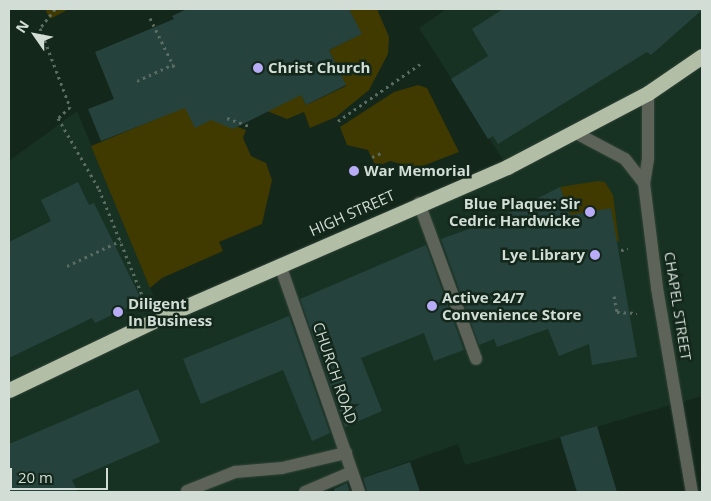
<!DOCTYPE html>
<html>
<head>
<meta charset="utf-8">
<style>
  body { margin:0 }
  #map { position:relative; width:711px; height:501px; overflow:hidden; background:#13271b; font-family:"Open Sans",sans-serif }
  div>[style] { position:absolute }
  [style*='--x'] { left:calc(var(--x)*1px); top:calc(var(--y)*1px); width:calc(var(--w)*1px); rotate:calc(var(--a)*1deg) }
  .built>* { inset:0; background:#173222 }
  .green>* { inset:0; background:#403900 }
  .building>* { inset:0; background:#26423d }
  .path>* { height:3px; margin-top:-1.5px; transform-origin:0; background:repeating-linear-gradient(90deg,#5b6c62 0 2.5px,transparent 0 6.5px) }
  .roads { filter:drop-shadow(0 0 1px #314439) drop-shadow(0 0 1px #314439) }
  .lane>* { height:12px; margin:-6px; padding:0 6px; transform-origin:6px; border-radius:6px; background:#5e635a }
  .street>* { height:12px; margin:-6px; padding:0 6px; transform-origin:6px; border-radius:6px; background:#5e635a }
  .highway>* { height:15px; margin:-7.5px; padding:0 7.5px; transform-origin:7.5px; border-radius:7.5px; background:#b3bea7 }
  .dots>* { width:14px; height:14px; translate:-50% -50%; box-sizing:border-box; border:2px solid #13271b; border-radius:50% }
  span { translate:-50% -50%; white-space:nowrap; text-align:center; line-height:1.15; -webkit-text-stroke:5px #13271b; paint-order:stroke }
  .poi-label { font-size:15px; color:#d1ddd5; font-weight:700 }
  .left { translate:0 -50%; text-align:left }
  .right { translate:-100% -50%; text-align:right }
  .street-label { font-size:15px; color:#d1ddd5 }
  .frame { position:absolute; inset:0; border:10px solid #d1ddd5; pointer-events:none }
  .north { position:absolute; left:10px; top:10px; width:50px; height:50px; -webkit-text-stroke:4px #13271b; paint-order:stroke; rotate:303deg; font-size:14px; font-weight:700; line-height:20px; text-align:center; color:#d1ddd5 }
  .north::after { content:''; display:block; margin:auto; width:18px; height:22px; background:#d1ddd5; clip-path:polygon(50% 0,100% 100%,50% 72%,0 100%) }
  .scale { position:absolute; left:10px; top:468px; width:98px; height:22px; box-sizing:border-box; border:2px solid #d1ddd5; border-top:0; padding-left:6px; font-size:15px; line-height:18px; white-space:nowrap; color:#d1ddd5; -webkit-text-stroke:4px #13271b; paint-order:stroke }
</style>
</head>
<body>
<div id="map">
  <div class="built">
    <i style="clip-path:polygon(447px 9px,702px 9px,702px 396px,465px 465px,458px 444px,323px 492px,9px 492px,9px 161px,77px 111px,162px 316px,507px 166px,419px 28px)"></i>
  </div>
  <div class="green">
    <i style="clip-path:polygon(45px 9px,69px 9px,50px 19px)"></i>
    <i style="clip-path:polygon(349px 9px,377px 9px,389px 37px,388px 54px,369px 90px,336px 117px,310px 128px,304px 112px,287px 119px,267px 111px,293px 79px,306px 105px,346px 86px,329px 50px,361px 34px)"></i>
    <i style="clip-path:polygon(418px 85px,427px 88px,459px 152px,407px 172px,404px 165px,390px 161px,376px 167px,368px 150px,347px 145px,340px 127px,394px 92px)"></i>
    <i style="clip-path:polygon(185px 107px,246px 130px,243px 138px,251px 156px,266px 163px,272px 180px,262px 224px,219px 242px,223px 251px,162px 278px,150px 288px,91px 146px)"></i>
    <i style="clip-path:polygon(598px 181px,605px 182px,613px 195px,619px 242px,570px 215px,560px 187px)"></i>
  </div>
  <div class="building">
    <i style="clip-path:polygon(187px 9px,349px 9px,362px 34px,329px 50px,346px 85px,306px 105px,301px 95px,233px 129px,211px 120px,195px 128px,185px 108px,101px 141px,88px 109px,114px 99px,95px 52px,174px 19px,172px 16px)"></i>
    <i style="clip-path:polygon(503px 9px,702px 9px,702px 10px,651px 55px,647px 52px,498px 144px,493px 136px,488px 139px,451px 79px,488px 56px,472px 29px)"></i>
    <i style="clip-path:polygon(78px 182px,89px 205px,94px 203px,142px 301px,95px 323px,92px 318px,9px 358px,9px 242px,51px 221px,41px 200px)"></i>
    <i style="clip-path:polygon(560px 187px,570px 215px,611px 208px,637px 357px,592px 365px,589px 344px,559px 356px,548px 329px,497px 347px,494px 339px,479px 345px,441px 239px,494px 220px)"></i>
    <i style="clip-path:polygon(426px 245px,464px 350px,434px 361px,424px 333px,361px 358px,382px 411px,345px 427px,300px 299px)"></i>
    <i style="clip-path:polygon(289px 316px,330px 433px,312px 441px,283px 370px,201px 404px,183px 359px)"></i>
    <i style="clip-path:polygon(138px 389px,160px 442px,72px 480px,78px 492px,9px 492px,9px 444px)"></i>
    <i style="clip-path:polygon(597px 426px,617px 492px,577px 492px,560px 437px)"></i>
    <i style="clip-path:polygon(410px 462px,420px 492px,367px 492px,363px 478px)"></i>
    <i style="clip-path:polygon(347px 483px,350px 492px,334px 492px,334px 489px)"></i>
  </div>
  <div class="path">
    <i style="--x:55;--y:9;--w:24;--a:128"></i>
    <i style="--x:40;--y:28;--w:85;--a:69.2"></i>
    <i style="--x:70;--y:107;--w:16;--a:137"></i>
    <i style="--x:58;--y:118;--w:82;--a:60"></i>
    <i style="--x:99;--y:189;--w:120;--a:67.9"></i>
    <i style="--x:150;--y:18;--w:57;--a:63.9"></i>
    <i style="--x:137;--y:81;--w:40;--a:-25"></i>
    <i style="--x:227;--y:118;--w:23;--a:20"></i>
    <i style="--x:338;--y:121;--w:100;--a:-34.8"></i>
    <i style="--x:372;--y:157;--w:10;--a:-24"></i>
    <i style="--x:621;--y:250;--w:7;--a:-8"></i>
    <i style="--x:67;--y:266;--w:59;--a:-25.3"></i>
    <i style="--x:614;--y:296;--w:16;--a:79"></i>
    <i style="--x:617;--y:312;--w:20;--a:3"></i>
  </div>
  <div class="roads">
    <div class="lane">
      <i style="--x:419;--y:203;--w:166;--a:69.9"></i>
      <i style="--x:187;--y:491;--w:52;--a:-21.6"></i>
      <i style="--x:235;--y:472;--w:47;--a:-4.9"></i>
      <i style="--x:282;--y:468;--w:66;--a:-13.2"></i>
      <i style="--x:305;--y:492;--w:51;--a:-23.1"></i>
    </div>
    <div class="street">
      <i style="--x:648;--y:93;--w:66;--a:90"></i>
      <i style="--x:648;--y:159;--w:24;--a:99"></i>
      <i style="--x:644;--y:183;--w:106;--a:82.9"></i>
      <i style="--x:657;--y:288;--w:207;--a:80.3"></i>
      <i style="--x:576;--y:133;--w:55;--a:28"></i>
      <i style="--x:625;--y:159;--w:31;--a:52"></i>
      <i style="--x:280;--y:265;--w:240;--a:70.8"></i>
    </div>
    <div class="highway">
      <i style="--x:9;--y:390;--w:170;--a:-25.5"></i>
      <i style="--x:162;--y:317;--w:376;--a:-23.5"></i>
      <i style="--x:507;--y:167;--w:159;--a:-27.7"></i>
      <i style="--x:648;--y:93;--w:65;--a:-34.4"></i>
    </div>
  </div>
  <div class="dots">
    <i style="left:258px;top:68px;background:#b8abf7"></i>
    <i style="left:354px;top:171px;background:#b8abf7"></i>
    <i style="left:590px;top:212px;background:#b8abf7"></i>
    <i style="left:595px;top:255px;background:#b8abf7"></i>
    <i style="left:432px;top:306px;background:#b8abf7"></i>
    <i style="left:118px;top:312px;background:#b8abf7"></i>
  </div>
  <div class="poi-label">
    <span class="left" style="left:268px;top:68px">Christ Church</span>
    <span class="left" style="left:364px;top:171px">War Memorial</span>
    <span class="right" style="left:580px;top:212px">Blue Plaque: Sir<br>Cedric Hardwicke</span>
    <span class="right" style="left:585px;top:255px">Lye Library</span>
    <span class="left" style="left:442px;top:306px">Active 24/7<br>Convenience Store</span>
    <span class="left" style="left:128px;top:312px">Diligent<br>In Business</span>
  </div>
  <div class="street-label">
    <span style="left:352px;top:213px;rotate:-24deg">HIGH STREET</span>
    <span style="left:678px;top:306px;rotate:81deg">CHAPEL STREET</span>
    <span style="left:335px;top:373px;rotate:71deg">CHURCH ROAD</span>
  </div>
  <div class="frame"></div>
  <div class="north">N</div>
  <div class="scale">20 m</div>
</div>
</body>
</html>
